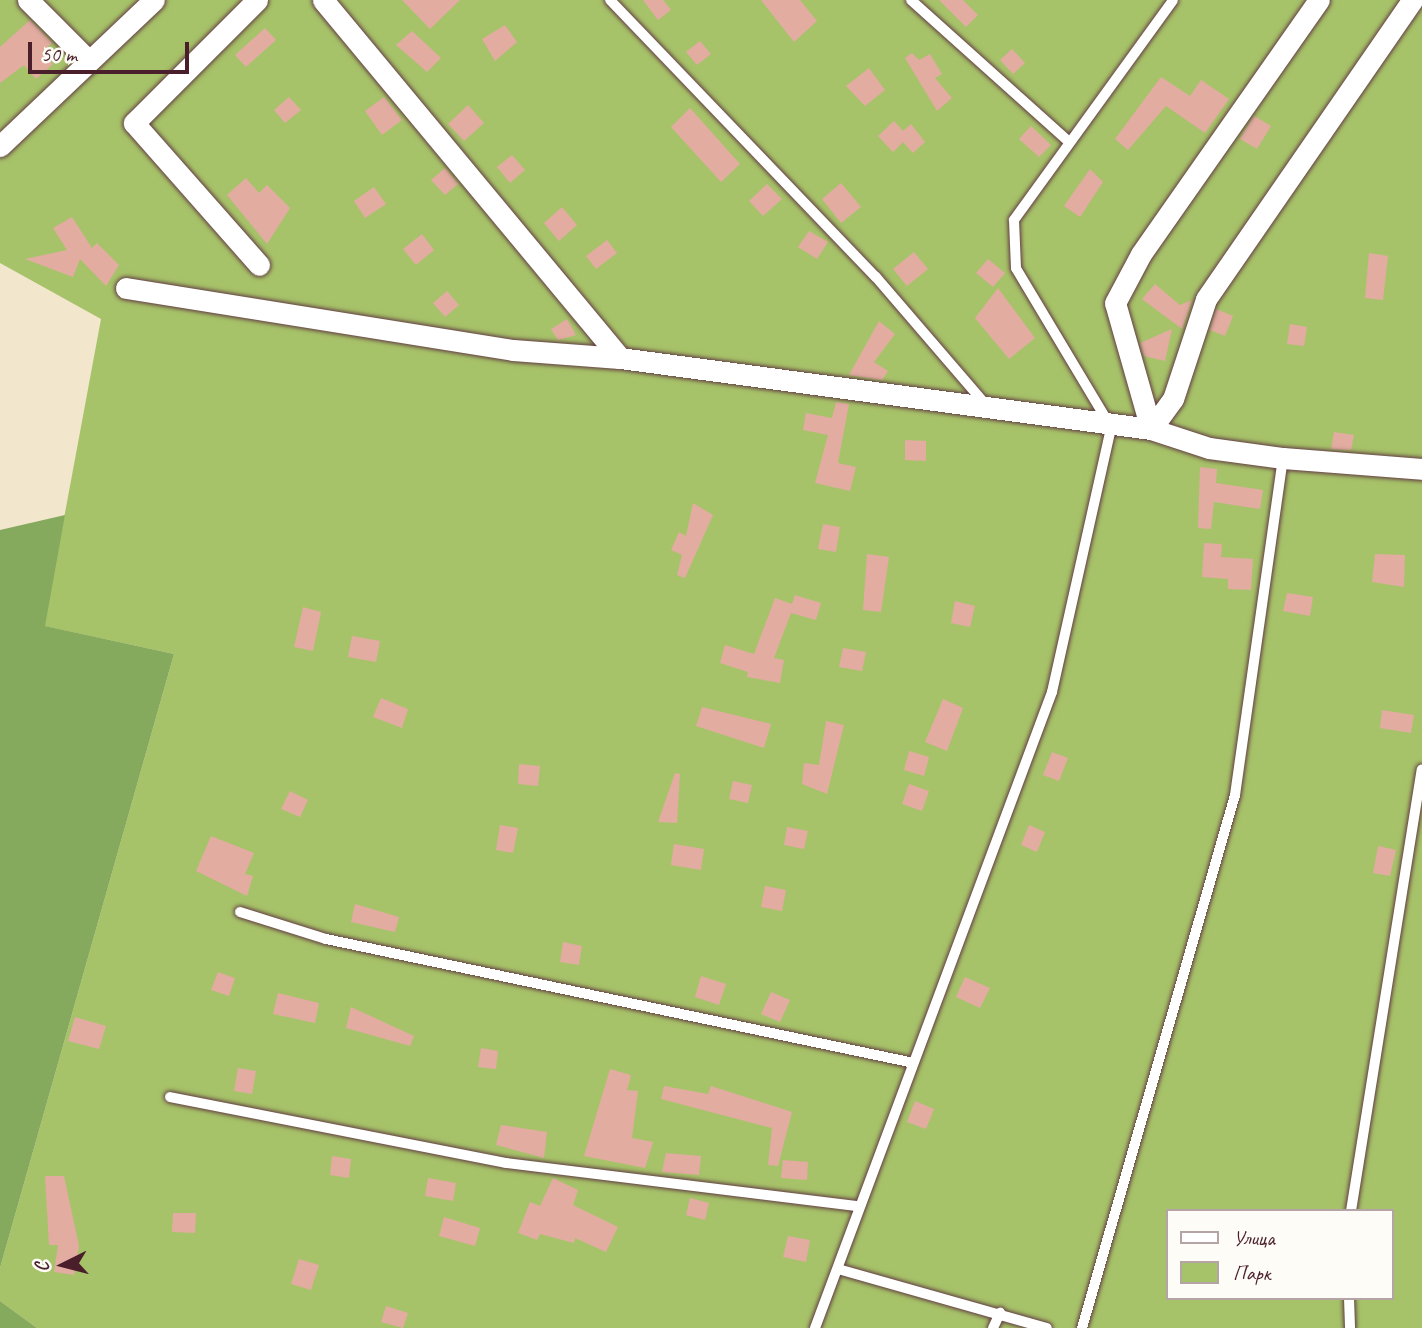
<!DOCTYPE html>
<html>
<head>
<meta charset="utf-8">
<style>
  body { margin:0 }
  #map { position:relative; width:1422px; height:1328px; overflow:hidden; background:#f2e6cd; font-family:Caveat,sans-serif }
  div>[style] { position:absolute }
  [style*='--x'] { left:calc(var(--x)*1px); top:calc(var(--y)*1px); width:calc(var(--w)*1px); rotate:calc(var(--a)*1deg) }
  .green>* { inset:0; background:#a7c369 }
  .forest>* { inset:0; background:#85a95d }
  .building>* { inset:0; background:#e2aca1 }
  .roads { filter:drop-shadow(0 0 2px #633d43) drop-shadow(0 0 2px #633d43) }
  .service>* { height:10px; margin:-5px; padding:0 5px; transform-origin:5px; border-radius:5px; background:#fff }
  .minor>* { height:21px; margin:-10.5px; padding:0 10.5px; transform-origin:10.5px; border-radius:10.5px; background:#fff }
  span { translate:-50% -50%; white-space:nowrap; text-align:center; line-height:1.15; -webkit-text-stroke:6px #fdfcf7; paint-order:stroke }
  .legend { position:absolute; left:1166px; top:1209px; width:228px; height:91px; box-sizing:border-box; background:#fdfcf7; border:2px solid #b5a4a5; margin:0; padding:9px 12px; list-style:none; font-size:21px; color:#4a1f2b }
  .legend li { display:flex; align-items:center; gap:14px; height:35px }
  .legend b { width:35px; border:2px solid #b5a4a5 }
  .north { position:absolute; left:28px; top:1230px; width:70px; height:70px; -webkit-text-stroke:5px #fdfcf7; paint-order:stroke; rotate:264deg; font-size:19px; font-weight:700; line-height:28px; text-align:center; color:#4a1f2b }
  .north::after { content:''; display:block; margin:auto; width:24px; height:32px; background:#4a1f2b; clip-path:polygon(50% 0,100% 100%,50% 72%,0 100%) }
  .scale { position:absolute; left:28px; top:42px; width:161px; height:32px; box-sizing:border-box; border:4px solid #4a1f2b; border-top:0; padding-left:9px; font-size:21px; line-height:24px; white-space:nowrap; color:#4a1f2b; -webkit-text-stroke:5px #fdfcf7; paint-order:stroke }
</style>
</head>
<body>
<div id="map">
  <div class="green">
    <i style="clip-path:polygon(evenodd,0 0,1422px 0,1422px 1328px,37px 1328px,0 1301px,0 1268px,174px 654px,44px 626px,101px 319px,0 263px,0 0,1168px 1211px,1392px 1211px,1392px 1298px,1168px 1298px,1168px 1211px)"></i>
  </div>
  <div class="forest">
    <i style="clip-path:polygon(65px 515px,45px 626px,174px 654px,0 1268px,0 530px)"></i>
    <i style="clip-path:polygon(0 1301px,37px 1328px,0 1328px)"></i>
  </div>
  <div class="building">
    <i style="clip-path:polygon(402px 0,460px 0,430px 29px)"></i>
    <i style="clip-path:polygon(643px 0,663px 0,671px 10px,658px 20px)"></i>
    <i style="clip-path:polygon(761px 0,800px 0,817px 21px,794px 42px)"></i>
    <i style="clip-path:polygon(939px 0,963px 0,978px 15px,966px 27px)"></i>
    <i style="clip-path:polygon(30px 20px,52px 43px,42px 52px,53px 64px,36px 79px,24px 65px,0 83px,0 47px)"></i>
    <i style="clip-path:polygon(505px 25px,517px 42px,495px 61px,482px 39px)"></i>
    <i style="clip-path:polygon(265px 28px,276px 40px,246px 67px,235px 55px)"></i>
    <i style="clip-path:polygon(412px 31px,441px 58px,427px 72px,396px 45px)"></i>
    <i style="clip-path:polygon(700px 41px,711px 54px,697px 65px,686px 52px)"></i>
    <i style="clip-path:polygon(1012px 49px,1025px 63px,1013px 74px,1000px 60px)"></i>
    <i style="clip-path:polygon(912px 53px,919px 60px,930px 54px,942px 74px,935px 78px,952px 98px,937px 111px,905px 58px)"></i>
    <i style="clip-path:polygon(869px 68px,885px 90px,865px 106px,846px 86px)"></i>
    <i style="clip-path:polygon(1161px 77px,1190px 96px,1201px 80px,1229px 99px,1205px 133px,1166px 106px,1128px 150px,1115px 139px)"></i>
    <i style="clip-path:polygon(289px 97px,301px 110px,285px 123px,274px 110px)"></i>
    <i style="clip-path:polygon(384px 97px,402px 120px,382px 135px,365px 111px)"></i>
    <i style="clip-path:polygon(468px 105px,484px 123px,464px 141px,448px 124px)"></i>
    <i style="clip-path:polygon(690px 108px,740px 164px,721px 182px,671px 127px)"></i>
    <i style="clip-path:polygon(1254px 116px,1271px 126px,1257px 149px,1240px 139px)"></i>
    <i style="clip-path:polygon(894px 121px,903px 131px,911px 124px,925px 142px,913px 153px,903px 142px,893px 152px,878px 136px)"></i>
    <i style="clip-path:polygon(1031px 126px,1051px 145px,1039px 157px,1019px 139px)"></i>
    <i style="clip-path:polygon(512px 155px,525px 170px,510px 183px,497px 167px)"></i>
    <i style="clip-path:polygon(445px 168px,458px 184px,445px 195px,431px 180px)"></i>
    <i style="clip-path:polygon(1090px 169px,1103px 182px,1080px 217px,1064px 206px)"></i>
    <i style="clip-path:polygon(246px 178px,259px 193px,267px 185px,290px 208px,267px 244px,227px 195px)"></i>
    <i style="clip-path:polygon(841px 183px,861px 207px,841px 223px,822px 199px)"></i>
    <i style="clip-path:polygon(767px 184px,782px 199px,763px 216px,749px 201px)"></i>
    <i style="clip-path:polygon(374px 187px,386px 204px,365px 218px,354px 201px)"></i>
    <i style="clip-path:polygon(562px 207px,577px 225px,559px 241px,544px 223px)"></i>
    <i style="clip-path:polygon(72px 217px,92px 248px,97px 243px,119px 265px,106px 286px,80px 259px,73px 277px,25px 259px,67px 250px,53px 228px)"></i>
    <i style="clip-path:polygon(809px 231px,828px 242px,817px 259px,798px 247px)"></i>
    <i style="clip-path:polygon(422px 234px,434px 250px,416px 265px,403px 249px)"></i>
    <i style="clip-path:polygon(607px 240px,617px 253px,596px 269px,586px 256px)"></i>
    <i style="clip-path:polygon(914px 252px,928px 269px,907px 286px,893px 269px)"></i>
    <i style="clip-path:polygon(1369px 253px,1388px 256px,1383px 300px,1365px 298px)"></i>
    <i style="clip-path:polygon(988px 259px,1005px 273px,993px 287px,976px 273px)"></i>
    <i style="clip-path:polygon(1155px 284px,1180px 305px,1192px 300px,1182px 329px,1142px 299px)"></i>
    <i style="clip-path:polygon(998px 288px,1035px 338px,1009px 359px,975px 318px)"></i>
    <i style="clip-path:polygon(447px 291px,459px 305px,445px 317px,433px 303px)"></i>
    <i style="clip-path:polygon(1216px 309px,1233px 316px,1225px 336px,1210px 330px)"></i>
    <i style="clip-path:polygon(567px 319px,576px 335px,558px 340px,551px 329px)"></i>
    <i style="clip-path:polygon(879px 321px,895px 334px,874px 362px,888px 371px,882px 380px,849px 375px)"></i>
    <i style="clip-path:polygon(1290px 324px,1307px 327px,1304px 346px,1287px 344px)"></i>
    <i style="clip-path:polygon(1172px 329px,1165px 361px,1144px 356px,1140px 343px)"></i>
    <i style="clip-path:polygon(836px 402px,849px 404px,838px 463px,856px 467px,850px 491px,815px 483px,828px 435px,803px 430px,806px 413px,832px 418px)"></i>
    <i style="clip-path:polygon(1334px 432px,1354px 435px,1351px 450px,1331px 449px)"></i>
    <i style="clip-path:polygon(905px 440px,926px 441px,926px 461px,905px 460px)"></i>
    <i style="clip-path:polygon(1200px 467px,1217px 469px,1216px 483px,1263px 490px,1260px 509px,1214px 502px,1211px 529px,1198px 528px)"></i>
    <i style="clip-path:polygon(693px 503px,713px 515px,685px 578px,677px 575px,682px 555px,671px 550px,679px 532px,686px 536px)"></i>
    <i style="clip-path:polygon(823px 524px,840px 527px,836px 552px,818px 549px)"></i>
    <i style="clip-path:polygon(1204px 543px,1222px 544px,1221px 557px,1253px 559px,1251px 590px,1228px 589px,1228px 579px,1202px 577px)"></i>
    <i style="clip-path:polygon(867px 554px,889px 557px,881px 612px,863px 610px)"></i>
    <i style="clip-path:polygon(1375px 554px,1405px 555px,1404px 587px,1372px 582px)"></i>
    <i style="clip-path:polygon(1287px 593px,1313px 597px,1310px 616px,1283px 611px)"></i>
    <i style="clip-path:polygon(795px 595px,821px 603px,816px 620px,791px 613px,774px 658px,784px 660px,780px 683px,747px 677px,748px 672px,720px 663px,725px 645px,754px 654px,775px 598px,792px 604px)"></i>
    <i style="clip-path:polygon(955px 601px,975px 606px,970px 627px,951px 623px)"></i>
    <i style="clip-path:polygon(303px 607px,321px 612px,313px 651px,294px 647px)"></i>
    <i style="clip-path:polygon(352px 636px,380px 641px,376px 662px,348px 657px)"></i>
    <i style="clip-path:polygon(843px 648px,866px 652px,862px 671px,839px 667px)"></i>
    <i style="clip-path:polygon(381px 698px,408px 709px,402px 728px,373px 717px)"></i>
    <i style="clip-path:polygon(943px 699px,963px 708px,947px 751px,925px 742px)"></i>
    <i style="clip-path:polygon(702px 707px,771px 724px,764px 748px,696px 726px)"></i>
    <i style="clip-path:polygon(1382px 710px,1414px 715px,1411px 733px,1380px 728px)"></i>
    <i style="clip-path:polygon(826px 721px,844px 725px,827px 794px,802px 784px,804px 763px,819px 765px)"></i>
    <i style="clip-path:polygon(909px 751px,929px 757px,924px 776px,904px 770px)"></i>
    <i style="clip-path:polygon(1052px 752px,1068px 758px,1059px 781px,1043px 775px)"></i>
    <i style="clip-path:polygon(519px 764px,540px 766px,538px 786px,518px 784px)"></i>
    <i style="clip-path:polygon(675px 773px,680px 774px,677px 823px,658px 822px)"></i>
    <i style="clip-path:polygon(733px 781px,752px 785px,748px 803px,729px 799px)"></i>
    <i style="clip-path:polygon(909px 784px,929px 791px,922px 811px,902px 804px)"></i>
    <i style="clip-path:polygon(290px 791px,308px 800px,300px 817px,281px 809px)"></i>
    <i style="clip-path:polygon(500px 825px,518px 828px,513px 853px,496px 850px)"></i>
    <i style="clip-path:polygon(1029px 825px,1045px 832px,1037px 852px,1021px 845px)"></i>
    <i style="clip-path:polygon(787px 827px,808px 831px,804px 849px,784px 845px)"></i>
    <i style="clip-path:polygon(211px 836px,254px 853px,245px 874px,253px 876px,247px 896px,196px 871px)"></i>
    <i style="clip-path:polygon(674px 844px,704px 849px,701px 870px,671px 865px)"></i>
    <i style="clip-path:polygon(1378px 846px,1396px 850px,1390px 876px,1373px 873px)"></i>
    <i style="clip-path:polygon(765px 886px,786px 890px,782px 911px,761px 907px)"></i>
    <i style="clip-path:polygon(355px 904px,399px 917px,395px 932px,351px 922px)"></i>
    <i style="clip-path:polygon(563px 942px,582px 946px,579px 965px,560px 962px)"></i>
    <i style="clip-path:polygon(218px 972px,235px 978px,229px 996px,211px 990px)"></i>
    <i style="clip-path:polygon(701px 976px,726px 984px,719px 1005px,695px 997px)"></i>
    <i style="clip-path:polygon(965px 977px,990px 988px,980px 1008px,956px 997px)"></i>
    <i style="clip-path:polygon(771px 992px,790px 1000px,780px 1022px,761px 1014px)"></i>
    <i style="clip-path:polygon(278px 993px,319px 1003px,315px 1023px,273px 1014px)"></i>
    <i style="clip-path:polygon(351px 1007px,414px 1036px,410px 1046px,346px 1028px)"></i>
    <i style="clip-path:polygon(75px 1017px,106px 1026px,99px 1049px,68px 1041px)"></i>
    <i style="clip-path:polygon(481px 1048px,498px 1051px,496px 1069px,478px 1067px)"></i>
    <i style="clip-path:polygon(238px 1068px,256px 1071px,252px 1094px,234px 1091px)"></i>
    <i style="clip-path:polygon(610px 1069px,631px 1075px,627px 1090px,638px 1091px,632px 1138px,653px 1142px,645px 1168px,584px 1156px)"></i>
    <i style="clip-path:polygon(664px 1086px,708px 1094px,711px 1086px,792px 1112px,778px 1166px,768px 1165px,772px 1128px,661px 1099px)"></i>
    <i style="clip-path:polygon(915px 1101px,934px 1109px,926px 1129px,907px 1122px)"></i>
    <i style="clip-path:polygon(501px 1125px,547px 1132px,544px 1158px,496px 1145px)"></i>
    <i style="clip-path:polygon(666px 1153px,701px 1156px,699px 1175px,662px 1172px)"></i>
    <i style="clip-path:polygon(332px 1156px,351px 1159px,349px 1178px,330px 1175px)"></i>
    <i style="clip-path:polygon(783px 1160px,808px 1162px,807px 1180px,781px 1178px)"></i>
    <i style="clip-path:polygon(45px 1176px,64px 1176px,79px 1246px,74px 1275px,54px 1272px,58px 1245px,49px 1245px)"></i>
    <i style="clip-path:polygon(428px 1178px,456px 1183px,453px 1201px,425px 1196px)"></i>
    <i style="clip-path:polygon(553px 1178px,578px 1190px,573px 1205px,618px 1227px,606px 1252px,575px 1238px,574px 1243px,540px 1234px,537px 1240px,518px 1233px,530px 1202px,540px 1206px)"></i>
    <i style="clip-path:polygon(690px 1198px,709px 1203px,705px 1220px,686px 1215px)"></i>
    <i style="clip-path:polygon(173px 1213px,196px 1213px,195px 1233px,172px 1232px)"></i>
    <i style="clip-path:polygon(444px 1217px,480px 1228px,475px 1246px,439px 1236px)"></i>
    <i style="clip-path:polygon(788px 1236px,810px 1240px,806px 1262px,783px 1257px)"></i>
    <i style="clip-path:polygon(299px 1259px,319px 1265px,311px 1290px,291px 1284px)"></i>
    <i style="clip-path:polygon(386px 1306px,408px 1313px,403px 1328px,381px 1322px)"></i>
  </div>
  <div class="roads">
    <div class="service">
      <i style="--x:610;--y:0;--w:384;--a:46.2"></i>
      <i style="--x:876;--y:277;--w:170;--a:49.3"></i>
      <i style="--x:911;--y:0;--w:212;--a:41.9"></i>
      <i style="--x:240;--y:912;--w:90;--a:17.4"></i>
      <i style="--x:326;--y:939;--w:596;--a:11.91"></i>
      <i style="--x:170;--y:1097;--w:342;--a:11.1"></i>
      <i style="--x:506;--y:1163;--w:354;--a:7"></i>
      <i style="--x:1351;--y:1211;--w:447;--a:-80.9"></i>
      <i style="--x:838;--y:1269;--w:217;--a:15.8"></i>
      <i style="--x:1349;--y:1298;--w:30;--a:88"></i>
      <i style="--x:815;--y:1328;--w:679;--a:-69.56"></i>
      <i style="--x:1052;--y:692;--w:271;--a:-77.4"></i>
      <i style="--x:1111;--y:427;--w:185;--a:-120.9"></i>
      <i style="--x:1016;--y:268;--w:48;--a:-92.4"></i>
      <i style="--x:1014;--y:220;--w:271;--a:-54.1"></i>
      <i style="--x:993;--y:1328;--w:17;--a:-65"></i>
      <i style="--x:1082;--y:1328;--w:555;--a:-73.98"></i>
      <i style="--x:1235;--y:795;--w:340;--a:-81.9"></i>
    </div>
    <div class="minor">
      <i style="--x:28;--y:0;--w:85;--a:45"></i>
      <i style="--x:257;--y:0;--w:174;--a:135"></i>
      <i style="--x:134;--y:123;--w:189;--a:48.6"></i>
      <i style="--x:323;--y:0;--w:465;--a:50.3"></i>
      <i style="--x:0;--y:146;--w:212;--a:-43.5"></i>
      <i style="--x:126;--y:288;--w:392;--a:9.1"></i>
      <i style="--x:513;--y:350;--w:107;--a:4.3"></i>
      <i style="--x:620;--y:358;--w:536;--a:7.62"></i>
      <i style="--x:1151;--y:429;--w:61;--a:18.1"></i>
      <i style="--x:1209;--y:448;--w:75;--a:7.7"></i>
      <i style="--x:1283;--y:458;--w:139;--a:4.5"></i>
      <i style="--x:1151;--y:429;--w:37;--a:-54"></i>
      <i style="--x:1173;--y:399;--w:105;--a:-71.7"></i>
      <i style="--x:1206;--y:299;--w:363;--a:-55.4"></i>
      <i style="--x:1151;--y:429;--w:131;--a:-105.9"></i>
      <i style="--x:1115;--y:303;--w:55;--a:-62"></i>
      <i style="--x:1141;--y:254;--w:310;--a:-55"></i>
    </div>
  </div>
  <ul class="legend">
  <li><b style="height:9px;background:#fff"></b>Улица</li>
  <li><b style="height:19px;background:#a7c369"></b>Парк</li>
  </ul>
  <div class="north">С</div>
  <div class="scale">50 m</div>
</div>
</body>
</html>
